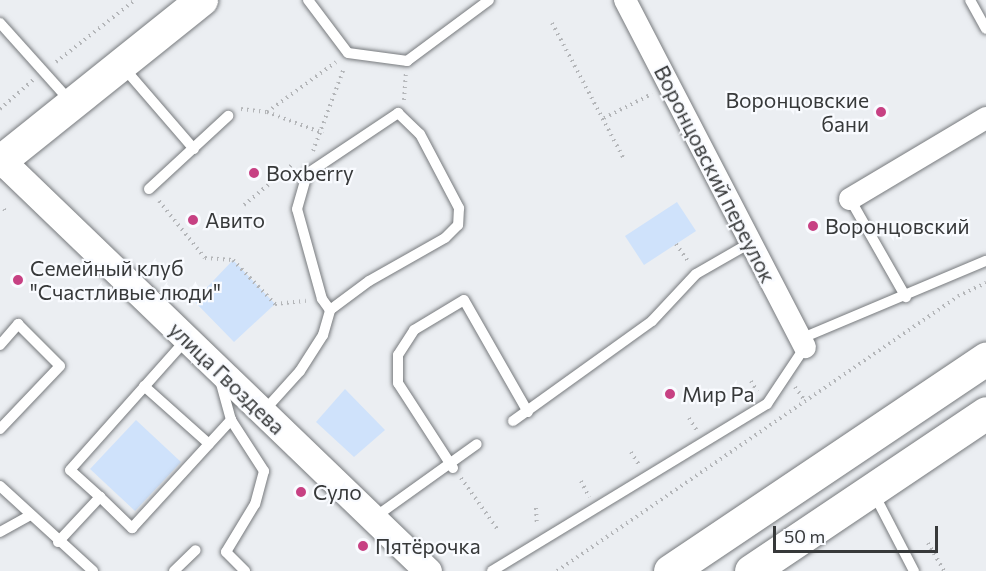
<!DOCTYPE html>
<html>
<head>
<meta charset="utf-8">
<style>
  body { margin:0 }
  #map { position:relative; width:986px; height:571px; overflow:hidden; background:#ebeef2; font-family:Commissioner,sans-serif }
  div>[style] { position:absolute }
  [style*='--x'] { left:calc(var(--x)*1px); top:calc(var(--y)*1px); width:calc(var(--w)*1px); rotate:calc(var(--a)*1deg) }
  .green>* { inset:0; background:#cfe2fb }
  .path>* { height:4px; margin-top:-2px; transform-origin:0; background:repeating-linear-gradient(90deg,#b4b6b9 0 1.5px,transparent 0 6px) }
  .roads { filter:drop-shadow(0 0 2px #777a7d) drop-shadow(0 0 2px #777a7d) }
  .service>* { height:10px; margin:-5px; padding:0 5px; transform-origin:5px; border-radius:5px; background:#fff }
  .minor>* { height:22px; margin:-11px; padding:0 11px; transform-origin:11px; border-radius:11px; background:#fff }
  .tertiary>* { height:27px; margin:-13.5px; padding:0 13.5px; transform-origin:13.5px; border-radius:13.5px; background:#fff }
  .secondary>* { height:32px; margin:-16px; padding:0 16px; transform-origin:16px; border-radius:16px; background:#fff }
  .primary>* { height:33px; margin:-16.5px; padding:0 16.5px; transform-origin:16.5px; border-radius:16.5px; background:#fff }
  .dots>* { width:16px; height:16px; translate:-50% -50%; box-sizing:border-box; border:3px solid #f9fbff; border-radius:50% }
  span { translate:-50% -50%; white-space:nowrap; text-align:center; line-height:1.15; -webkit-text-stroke:4.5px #f9fbff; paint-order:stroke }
  .poi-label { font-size:21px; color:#37393a }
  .right { translate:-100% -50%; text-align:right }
  .left { translate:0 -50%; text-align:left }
  .street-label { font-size:21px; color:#37393a }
  .scale { position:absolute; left:773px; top:526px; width:165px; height:27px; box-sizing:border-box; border:3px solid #37393a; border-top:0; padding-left:8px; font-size:18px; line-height:21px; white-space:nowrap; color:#37393a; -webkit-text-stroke:4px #f9fbff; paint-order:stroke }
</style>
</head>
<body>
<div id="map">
  <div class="green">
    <i style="clip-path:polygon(677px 202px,696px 231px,644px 265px,625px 236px)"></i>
    <i style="clip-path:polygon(233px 260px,275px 304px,234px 342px,194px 301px)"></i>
    <i style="clip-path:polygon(345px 389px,385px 430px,354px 457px,316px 422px)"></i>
    <i style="clip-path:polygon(136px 420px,181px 462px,135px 511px,90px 469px)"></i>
  </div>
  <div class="path">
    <i style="--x:552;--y:23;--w:152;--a:62.1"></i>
    <i style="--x:56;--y:62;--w:100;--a:-38.1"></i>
    <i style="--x:404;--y:100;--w:26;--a:-86"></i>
    <i style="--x:0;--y:109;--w:44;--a:-41.3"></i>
    <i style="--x:241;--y:109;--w:26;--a:7"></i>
    <i style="--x:267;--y:112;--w:60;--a:20.6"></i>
    <i style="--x:267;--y:112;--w:85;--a:-35.9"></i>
    <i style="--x:604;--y:118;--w:54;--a:-26.6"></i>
    <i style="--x:313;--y:151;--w:89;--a:-69.5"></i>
    <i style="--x:159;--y:201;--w:73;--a:51.1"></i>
    <i style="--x:205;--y:258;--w:28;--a:4"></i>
    <i style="--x:233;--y:260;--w:61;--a:46.3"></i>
    <i style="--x:275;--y:304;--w:31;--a:-6"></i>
    <i style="--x:244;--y:205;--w:64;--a:-39.9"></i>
    <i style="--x:4;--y:209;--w:4;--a:56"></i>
    <i style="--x:676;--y:244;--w:21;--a:55"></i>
    <i style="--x:751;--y:381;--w:12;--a:59"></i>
    <i style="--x:795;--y:387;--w:17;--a:54"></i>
    <i style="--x:689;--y:418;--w:15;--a:58"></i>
    <i style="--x:631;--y:452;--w:15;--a:58"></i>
    <i style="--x:461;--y:478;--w:64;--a:54.6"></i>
    <i style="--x:581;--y:481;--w:18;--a:63"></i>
    <i style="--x:536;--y:508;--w:17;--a:87"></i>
    <i style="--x:928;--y:543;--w:32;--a:60"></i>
    <i style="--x:557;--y:571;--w:486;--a:-34.4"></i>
    <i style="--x:958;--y:296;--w:31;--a:-25"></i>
  </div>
  <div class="roads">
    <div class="service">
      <i style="--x:308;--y:0;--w:66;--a:53"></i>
      <i style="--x:348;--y:53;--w:60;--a:7.7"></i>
      <i style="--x:407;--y:61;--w:102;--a:-36.6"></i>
      <i style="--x:970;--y:0;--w:33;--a:61"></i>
      <i style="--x:0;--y:23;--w:105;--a:48.1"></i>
      <i style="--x:124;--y:68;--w:107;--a:49.2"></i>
      <i style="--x:149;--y:189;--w:108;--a:-42.7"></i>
      <i style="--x:850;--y:199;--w:113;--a:60.3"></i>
      <i style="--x:800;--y:339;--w:202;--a:-22.8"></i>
      <i style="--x:0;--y:345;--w:28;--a:-49"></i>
      <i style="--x:18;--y:324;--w:59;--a:45"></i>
      <i style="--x:60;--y:366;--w:87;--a:133.6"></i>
      <i style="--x:220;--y:380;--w:41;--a:74.6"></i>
      <i style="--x:231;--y:420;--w:61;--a:57.1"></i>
      <i style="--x:264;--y:471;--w:34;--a:105"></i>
      <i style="--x:255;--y:504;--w:56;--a:121.1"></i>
      <i style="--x:226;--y:552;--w:27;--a:45"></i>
      <i style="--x:144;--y:386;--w:87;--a:41.7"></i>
      <i style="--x:263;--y:412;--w:55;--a:-47.9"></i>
      <i style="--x:300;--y:371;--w:43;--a:-57.4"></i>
      <i style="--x:323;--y:335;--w:26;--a:-74"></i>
      <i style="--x:330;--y:310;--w:14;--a:-126"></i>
      <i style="--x:322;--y:299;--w:93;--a:-105.5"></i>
      <i style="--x:297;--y:209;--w:36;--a:-74"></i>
      <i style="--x:307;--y:174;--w:110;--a:-33.8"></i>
      <i style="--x:398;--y:113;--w:30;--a:44"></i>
      <i style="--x:420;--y:134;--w:84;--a:62.2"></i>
      <i style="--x:459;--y:208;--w:17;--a:93"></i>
      <i style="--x:458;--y:225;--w:18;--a:135"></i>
      <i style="--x:445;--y:238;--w:87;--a:150.5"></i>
      <i style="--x:369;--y:281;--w:49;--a:143.4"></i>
      <i style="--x:513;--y:421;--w:171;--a:-35.7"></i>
      <i style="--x:652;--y:321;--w:64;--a:-46.9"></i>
      <i style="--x:696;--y:274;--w:62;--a:-29.9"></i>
      <i style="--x:453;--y:468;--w:101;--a:-122.9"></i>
      <i style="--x:398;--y:383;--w:28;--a:-90"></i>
      <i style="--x:398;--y:355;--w:30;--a:-57"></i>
      <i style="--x:414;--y:330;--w:58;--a:-31"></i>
      <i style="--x:464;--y:300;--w:129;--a:60.3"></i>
      <i style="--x:0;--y:486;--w:126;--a:42.4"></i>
      <i style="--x:873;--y:492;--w:89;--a:62.6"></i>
      <i style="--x:100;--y:497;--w:45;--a:44.1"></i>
      <i style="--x:132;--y:528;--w:147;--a:-47.5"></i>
      <i style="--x:375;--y:517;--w:125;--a:-35.6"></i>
      <i style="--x:0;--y:532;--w:33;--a:-29"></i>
      <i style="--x:58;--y:542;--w:62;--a:-47"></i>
      <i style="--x:100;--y:497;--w:40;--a:-138"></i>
      <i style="--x:70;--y:470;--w:174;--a:-48.3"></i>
      <i style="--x:174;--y:571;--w:30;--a:-44"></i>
      <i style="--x:492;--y:571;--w:322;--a:-31.3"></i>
      <i style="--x:767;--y:404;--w:69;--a:-56.3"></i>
    </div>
    <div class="minor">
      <i style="--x:625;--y:0;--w:391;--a:62.6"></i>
      <i style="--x:850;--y:199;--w:158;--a:-30.8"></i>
    </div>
    <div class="tertiary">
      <i style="--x:0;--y:159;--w:594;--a:43.91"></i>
    </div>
    <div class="secondary">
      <i style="--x:0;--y:162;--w:259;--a:-38.7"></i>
    </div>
    <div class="primary">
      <i style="--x:670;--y:571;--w:381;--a:-33.9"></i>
      <i style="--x:751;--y:571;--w:283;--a:-33.9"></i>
    </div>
  </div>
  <div class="dots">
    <i style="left:881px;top:112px;background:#c74183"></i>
    <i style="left:254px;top:173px;background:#c74183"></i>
    <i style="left:193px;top:220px;background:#c74183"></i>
    <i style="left:813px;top:226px;background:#c74183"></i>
    <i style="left:18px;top:280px;background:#c74183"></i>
    <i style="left:670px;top:394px;background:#c74183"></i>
    <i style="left:301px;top:492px;background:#c74183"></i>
    <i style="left:363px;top:546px;background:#c74183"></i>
  </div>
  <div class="poi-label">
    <span class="right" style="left:869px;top:112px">Воронцовские<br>бани</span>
    <span class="left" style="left:266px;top:173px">Boxberry</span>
    <span class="left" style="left:205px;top:220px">Авито</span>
    <span class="left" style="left:825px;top:226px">Воронцовский</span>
    <span class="left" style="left:30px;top:280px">Семейный клуб<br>"Счастливые люди"</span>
    <span class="left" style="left:682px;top:394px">Мир Ра</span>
    <span class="left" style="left:313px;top:492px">Суло</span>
    <span class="left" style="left:375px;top:546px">Пятёрочка</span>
  </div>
  <div class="street-label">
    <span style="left:715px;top:174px;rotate:63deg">Воронцовский переулок</span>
    <span style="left:227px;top:378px;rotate:44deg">улица Гвоздева</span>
  </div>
  <div class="scale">50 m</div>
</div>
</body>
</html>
